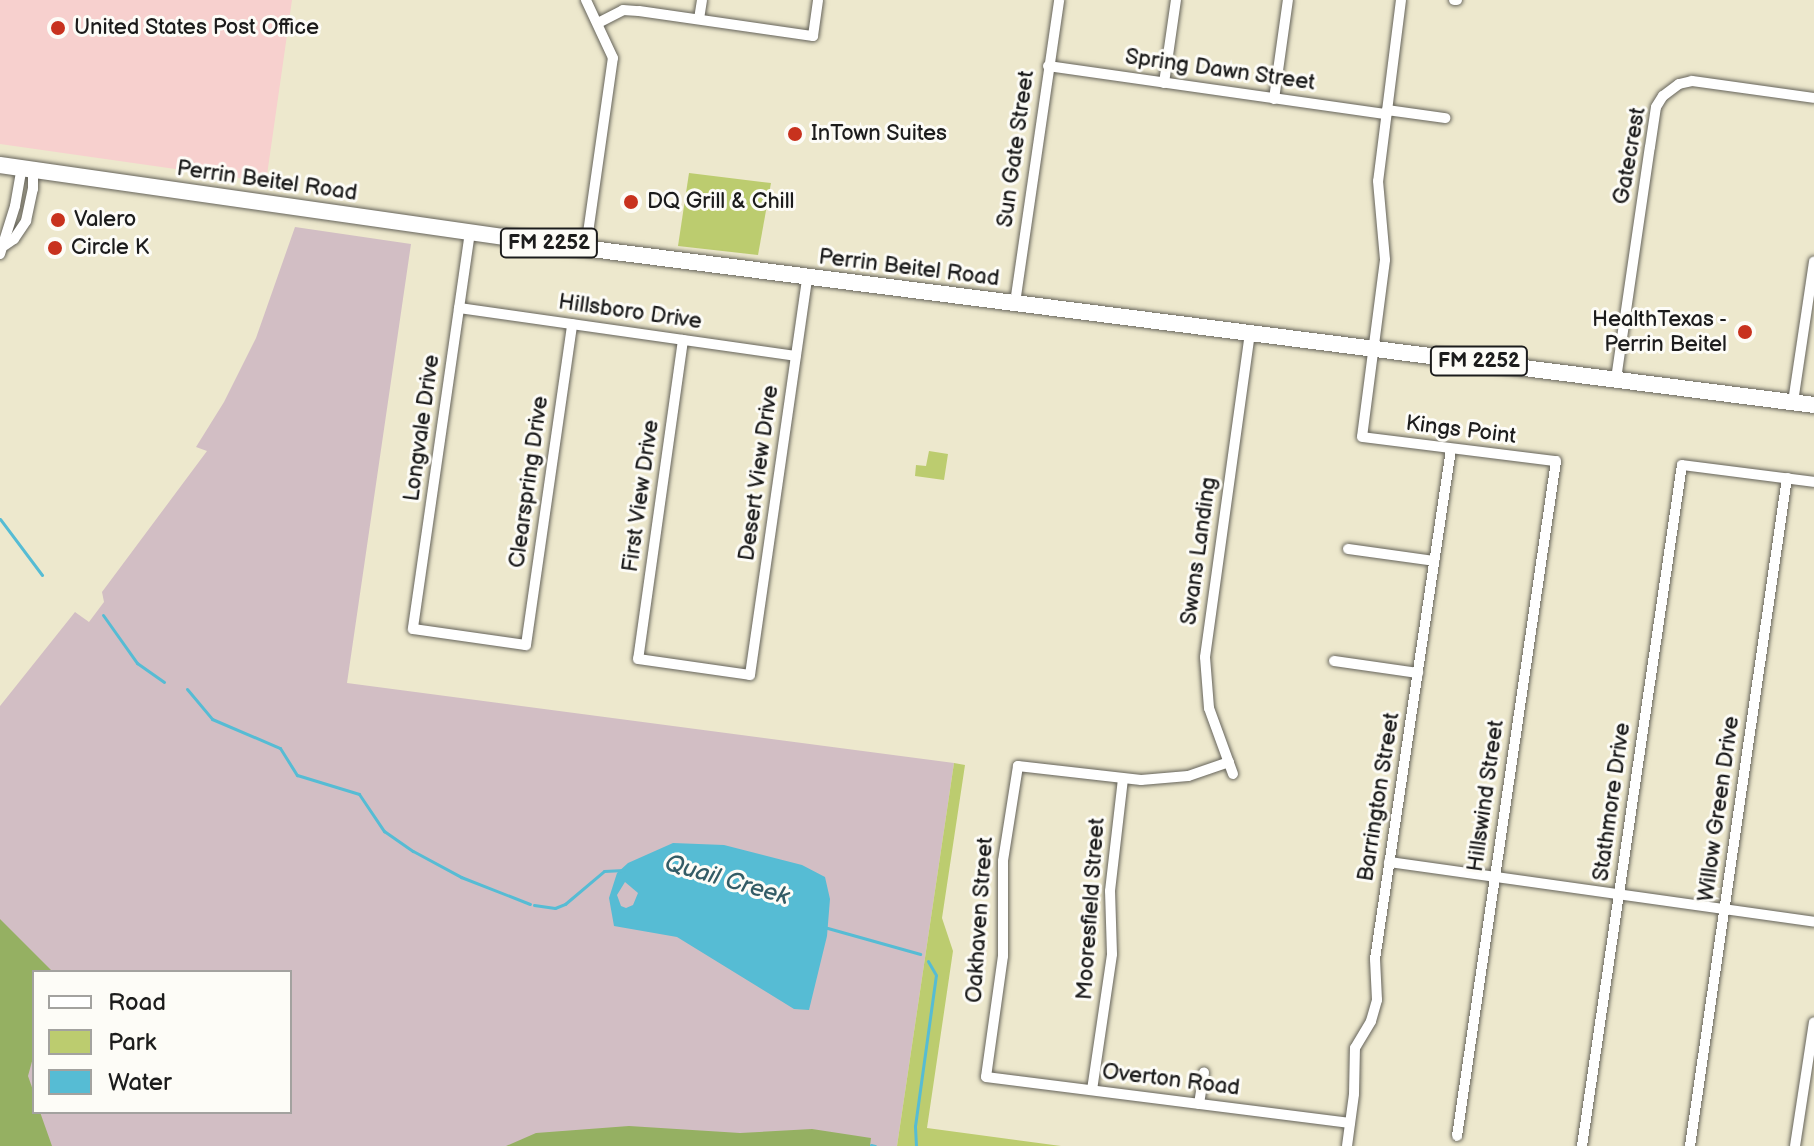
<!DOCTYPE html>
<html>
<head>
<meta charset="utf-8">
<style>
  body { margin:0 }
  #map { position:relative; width:1814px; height:1146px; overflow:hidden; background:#ede8cd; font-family:"Balsamiq Sans",sans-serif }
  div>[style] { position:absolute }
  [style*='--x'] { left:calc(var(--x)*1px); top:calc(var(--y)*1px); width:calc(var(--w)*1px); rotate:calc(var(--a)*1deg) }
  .built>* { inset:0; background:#f7d0ce }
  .industrial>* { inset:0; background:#d2bec4 }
  .green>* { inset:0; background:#bccc6f }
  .forest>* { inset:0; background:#95b062 }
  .water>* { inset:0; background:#56bcd4 }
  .stream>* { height:3px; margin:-1.5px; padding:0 1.5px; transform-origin:1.5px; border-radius:1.5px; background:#56bcd4 }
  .roads { filter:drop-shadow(0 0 2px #65635a) drop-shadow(0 0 2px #65635a) }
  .minor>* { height:10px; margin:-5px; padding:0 5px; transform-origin:5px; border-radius:5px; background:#fff }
  .primary>* { height:16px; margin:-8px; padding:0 8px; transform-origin:8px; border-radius:8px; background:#fff }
  .dots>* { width:22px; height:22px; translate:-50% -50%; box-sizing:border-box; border:4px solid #fdfcf7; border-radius:50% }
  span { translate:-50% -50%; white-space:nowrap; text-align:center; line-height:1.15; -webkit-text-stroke:6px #fdfcf7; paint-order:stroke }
  .shield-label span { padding:2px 6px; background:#fdfcf7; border:2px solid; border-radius:6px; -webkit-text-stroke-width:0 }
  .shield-label { font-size:20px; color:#1c1c1c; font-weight:700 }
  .poi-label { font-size:22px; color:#1c1c1c }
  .left { translate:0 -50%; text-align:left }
  .right { translate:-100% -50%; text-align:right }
  .street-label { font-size:22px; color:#1c1c1c }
  .water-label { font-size:24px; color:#335c66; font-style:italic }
  .legend { position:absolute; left:32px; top:970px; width:260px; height:144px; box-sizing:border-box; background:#fdfcf7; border:2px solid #a3a29f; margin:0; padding:10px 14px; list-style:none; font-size:24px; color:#1c1c1c }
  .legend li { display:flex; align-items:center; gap:16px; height:40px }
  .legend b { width:40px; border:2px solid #a3a29f }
</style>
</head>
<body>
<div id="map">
  <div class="built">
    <i style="clip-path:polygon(0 0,292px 0,266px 182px,0 144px)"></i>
  </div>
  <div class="industrial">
    <i style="clip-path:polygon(evenodd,295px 227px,411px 244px,347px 683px,954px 763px,897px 1146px,0 1146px,0 706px,75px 612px,89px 622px,104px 602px,102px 592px,207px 451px,196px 447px,224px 402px,256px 338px,295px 227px,34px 972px,290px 972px,290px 1112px,34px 1112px,34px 972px)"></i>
  </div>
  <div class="green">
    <i style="clip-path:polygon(689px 173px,771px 183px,758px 255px,678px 246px)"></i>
    <i style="clip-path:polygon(929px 451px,948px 454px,944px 480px,915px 476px,916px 465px,926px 466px)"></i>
    <i style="clip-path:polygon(954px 763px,965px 765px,942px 918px,953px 951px,927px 1128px,1061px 1146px,897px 1146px)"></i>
  </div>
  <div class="forest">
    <i style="clip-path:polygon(0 919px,53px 972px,34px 972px,34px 1054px,28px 1076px,34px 1093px,34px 1112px,40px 1112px,52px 1146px,0 1146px)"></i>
    <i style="clip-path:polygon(629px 1126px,740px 1133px,812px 1129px,871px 1138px,870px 1146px,506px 1146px,536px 1133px)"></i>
  </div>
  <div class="water">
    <i style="clip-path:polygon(evenodd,673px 843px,724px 845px,802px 865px,825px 877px,830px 899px,827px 936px,809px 1010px,794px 1009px,677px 937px,614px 926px,609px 898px,617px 873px,628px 863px,673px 843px,625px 882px,638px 893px,633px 905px,626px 908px,621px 906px,617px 895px,625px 882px)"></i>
  </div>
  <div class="stream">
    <i style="--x:0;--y:519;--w:70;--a:53.1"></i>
    <i style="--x:103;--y:615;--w:59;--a:54.7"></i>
    <i style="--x:137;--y:663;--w:33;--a:35"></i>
    <i style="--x:187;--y:689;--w:39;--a:50"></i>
    <i style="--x:212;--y:719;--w:74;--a:23.1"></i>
    <i style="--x:280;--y:748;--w:32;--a:58"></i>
    <i style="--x:297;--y:775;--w:65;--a:17"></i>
    <i style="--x:359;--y:794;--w:45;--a:56"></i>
    <i style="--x:384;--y:831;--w:35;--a:35"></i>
    <i style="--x:413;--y:851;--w:55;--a:28.4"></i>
    <i style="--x:461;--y:877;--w:74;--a:21.4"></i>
    <i style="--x:534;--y:905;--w:21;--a:8"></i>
    <i style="--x:555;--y:908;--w:11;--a:-22"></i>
    <i style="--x:565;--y:904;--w:51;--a:-40.2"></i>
    <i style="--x:604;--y:871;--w:20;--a:-3"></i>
    <i style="--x:824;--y:927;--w:100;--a:15.7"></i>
    <i style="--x:871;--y:1145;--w:4;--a:14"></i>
    <i style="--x:916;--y:1146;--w:20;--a:-93"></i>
    <i style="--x:915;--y:1126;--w:152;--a:-82.1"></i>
    <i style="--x:936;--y:975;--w:16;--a:-120"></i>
  </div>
  <div class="roads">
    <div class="minor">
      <i style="--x:1401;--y:0;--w:182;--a:97.2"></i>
      <i style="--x:1378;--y:181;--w:79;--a:84.9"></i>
      <i style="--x:1385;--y:260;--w:178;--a:97.4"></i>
      <i style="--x:1362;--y:437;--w:195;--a:7.1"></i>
      <i style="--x:1556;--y:461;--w:682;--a:98.34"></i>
      <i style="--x:1454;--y:0;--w:3;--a:0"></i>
      <i style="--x:699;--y:19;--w:19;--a:-81"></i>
      <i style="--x:598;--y:23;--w:28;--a:-27"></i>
      <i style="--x:623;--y:10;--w:16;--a:4"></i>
      <i style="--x:639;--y:11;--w:176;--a:8.2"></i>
      <i style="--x:813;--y:36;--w:36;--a:-82"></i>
      <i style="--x:1048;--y:66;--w:342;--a:8.1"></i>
      <i style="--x:1164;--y:83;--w:84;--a:-81.8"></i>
      <i style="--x:1274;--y:99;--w:100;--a:-82"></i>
      <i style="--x:1387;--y:110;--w:59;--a:7.9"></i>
      <i style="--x:470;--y:232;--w:401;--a:98.2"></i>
      <i style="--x:413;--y:629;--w:114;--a:8.1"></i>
      <i style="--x:526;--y:645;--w:324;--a:-81.8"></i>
      <i style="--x:5;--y:245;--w:11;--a:-34"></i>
      <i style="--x:14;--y:239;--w:22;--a:-56"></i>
      <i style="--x:26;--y:221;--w:33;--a:-78"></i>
      <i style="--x:33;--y:189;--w:20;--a:-90"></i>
      <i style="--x:586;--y:247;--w:191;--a:-81.9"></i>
      <i style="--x:613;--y:58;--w:64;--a:-115"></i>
      <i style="--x:0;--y:254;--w:50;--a:-72.6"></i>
      <i style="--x:15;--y:206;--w:39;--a:-80"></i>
      <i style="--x:1015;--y:303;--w:306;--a:-81.7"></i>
      <i style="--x:459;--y:308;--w:340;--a:8.1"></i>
      <i style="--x:683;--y:340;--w:322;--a:98"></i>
      <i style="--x:638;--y:659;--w:113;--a:8.1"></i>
      <i style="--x:750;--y:675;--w:402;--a:-81.8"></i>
      <i style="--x:1616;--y:379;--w:234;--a:-81.7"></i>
      <i style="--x:1650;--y:147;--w:40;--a:-81.5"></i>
      <i style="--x:1656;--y:107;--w:13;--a:-58"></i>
      <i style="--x:1663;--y:96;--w:20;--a:-37"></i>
      <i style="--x:1679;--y:84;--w:13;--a:-13"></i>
      <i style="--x:1692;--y:81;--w:123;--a:7.9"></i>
      <i style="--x:1793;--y:402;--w:142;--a:-81.5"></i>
      <i style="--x:1348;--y:549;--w:87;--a:7.9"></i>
      <i style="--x:1334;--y:661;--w:85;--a:8.1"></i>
      <i style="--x:1229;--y:762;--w:43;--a:161.1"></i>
      <i style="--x:1188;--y:776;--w:47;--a:175.1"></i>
      <i style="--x:1141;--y:780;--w:124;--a:-173.5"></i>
      <i style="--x:1018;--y:766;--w:96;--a:99"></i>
      <i style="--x:1003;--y:861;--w:95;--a:90"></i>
      <i style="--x:1003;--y:956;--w:122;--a:98"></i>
      <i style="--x:986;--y:1077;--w:367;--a:7.2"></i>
      <i style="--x:1233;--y:774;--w:70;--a:-110"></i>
      <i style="--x:1209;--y:708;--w:51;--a:-94.5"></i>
      <i style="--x:1205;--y:657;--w:329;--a:-82.1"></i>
      <i style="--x:1389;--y:862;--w:429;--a:8"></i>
      <i style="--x:1092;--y:1090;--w:137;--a:-81.6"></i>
      <i style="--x:1112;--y:954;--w:63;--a:-91.8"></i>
      <i style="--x:1110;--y:891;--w:113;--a:-83.4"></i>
      <i style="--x:1199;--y:1104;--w:32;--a:-81"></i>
      <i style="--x:1347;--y:1146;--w:52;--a:-82.3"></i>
      <i style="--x:1354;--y:1094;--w:46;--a:-88.8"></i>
      <i style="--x:1355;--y:1048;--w:31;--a:-59"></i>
      <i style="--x:1371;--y:1021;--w:22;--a:-74"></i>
      <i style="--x:1377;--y:1000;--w:41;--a:-92.8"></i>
      <i style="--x:1375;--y:959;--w:516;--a:-81.52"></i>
      <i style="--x:1582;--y:1146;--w:688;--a:-81.65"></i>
      <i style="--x:1682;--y:465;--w:133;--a:7.3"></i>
      <i style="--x:1690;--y:1146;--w:675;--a:-81.74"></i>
      <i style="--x:1795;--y:1146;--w:125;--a:-81.3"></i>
    </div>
    <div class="primary">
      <i style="--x:0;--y:165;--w:566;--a:8.13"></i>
      <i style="--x:560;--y:245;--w:1264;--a:7.27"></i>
    </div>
  </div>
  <div class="dots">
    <i style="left:58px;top:28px;background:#c8321e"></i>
    <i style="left:795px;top:134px;background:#c8321e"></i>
    <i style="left:631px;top:202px;background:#c8321e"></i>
    <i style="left:58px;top:220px;background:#c8321e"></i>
    <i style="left:55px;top:248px;background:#c8321e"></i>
    <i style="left:1745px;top:332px;background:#c8321e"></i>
  </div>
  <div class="shield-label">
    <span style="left:549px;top:243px">FM 2252</span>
    <span style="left:1479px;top:361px">FM 2252</span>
  </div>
  <div class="poi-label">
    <span class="left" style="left:74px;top:28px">United States Post Office</span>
    <span class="left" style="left:811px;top:134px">InTown Suites</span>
    <span class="left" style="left:647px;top:202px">DQ Grill &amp; Chill</span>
    <span class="left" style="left:74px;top:220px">Valero</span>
    <span class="left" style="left:71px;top:248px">Circle K</span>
    <span class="right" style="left:1727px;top:332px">HealthTexas -<br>Perrin Beitel</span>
  </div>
  <div class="street-label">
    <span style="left:1220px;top:70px;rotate:8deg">Spring Dawn Street</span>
    <span style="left:1016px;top:149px;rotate:-82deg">Sun Gate Street</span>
    <span style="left:1630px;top:156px;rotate:-80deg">Gatecrest</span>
    <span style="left:267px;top:181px;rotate:8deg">Perrin Beitel Road</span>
    <span style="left:909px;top:268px;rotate:7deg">Perrin Beitel Road</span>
    <span style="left:630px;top:312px;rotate:8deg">Hillsboro Drive</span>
    <span style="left:422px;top:428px;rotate:-82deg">Longvale Drive</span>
    <span style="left:1461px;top:430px;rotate:7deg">Kings Point</span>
    <span style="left:759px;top:473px;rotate:-82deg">Desert View Drive</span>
    <span style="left:529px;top:482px;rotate:-82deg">Clearspring Drive</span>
    <span style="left:641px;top:496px;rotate:-82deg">First View Drive</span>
    <span style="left:1199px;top:551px;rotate:-82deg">Swans Landing</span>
    <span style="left:1486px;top:796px;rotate:-82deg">Hillswind Street</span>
    <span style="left:1379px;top:797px;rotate:-81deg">Barrington Street</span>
    <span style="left:1612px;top:802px;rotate:-82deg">Stathmore Drive</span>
    <span style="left:1719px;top:809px;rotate:-82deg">Willow Green Drive</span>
    <span style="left:1091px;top:909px;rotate:-86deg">Mooresfield Street</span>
    <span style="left:980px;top:920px;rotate:-86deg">Oakhaven Street</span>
    <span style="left:1171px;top:1080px;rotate:7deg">Overton Road</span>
  </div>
  <div class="water-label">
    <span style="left:727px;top:880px;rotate:16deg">Quail Creek</span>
  </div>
  <ul class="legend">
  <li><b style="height:10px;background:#fff"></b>Road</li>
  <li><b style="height:22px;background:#bccc6f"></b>Park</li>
  <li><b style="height:22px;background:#56bcd4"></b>Water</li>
  </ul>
</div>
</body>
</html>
